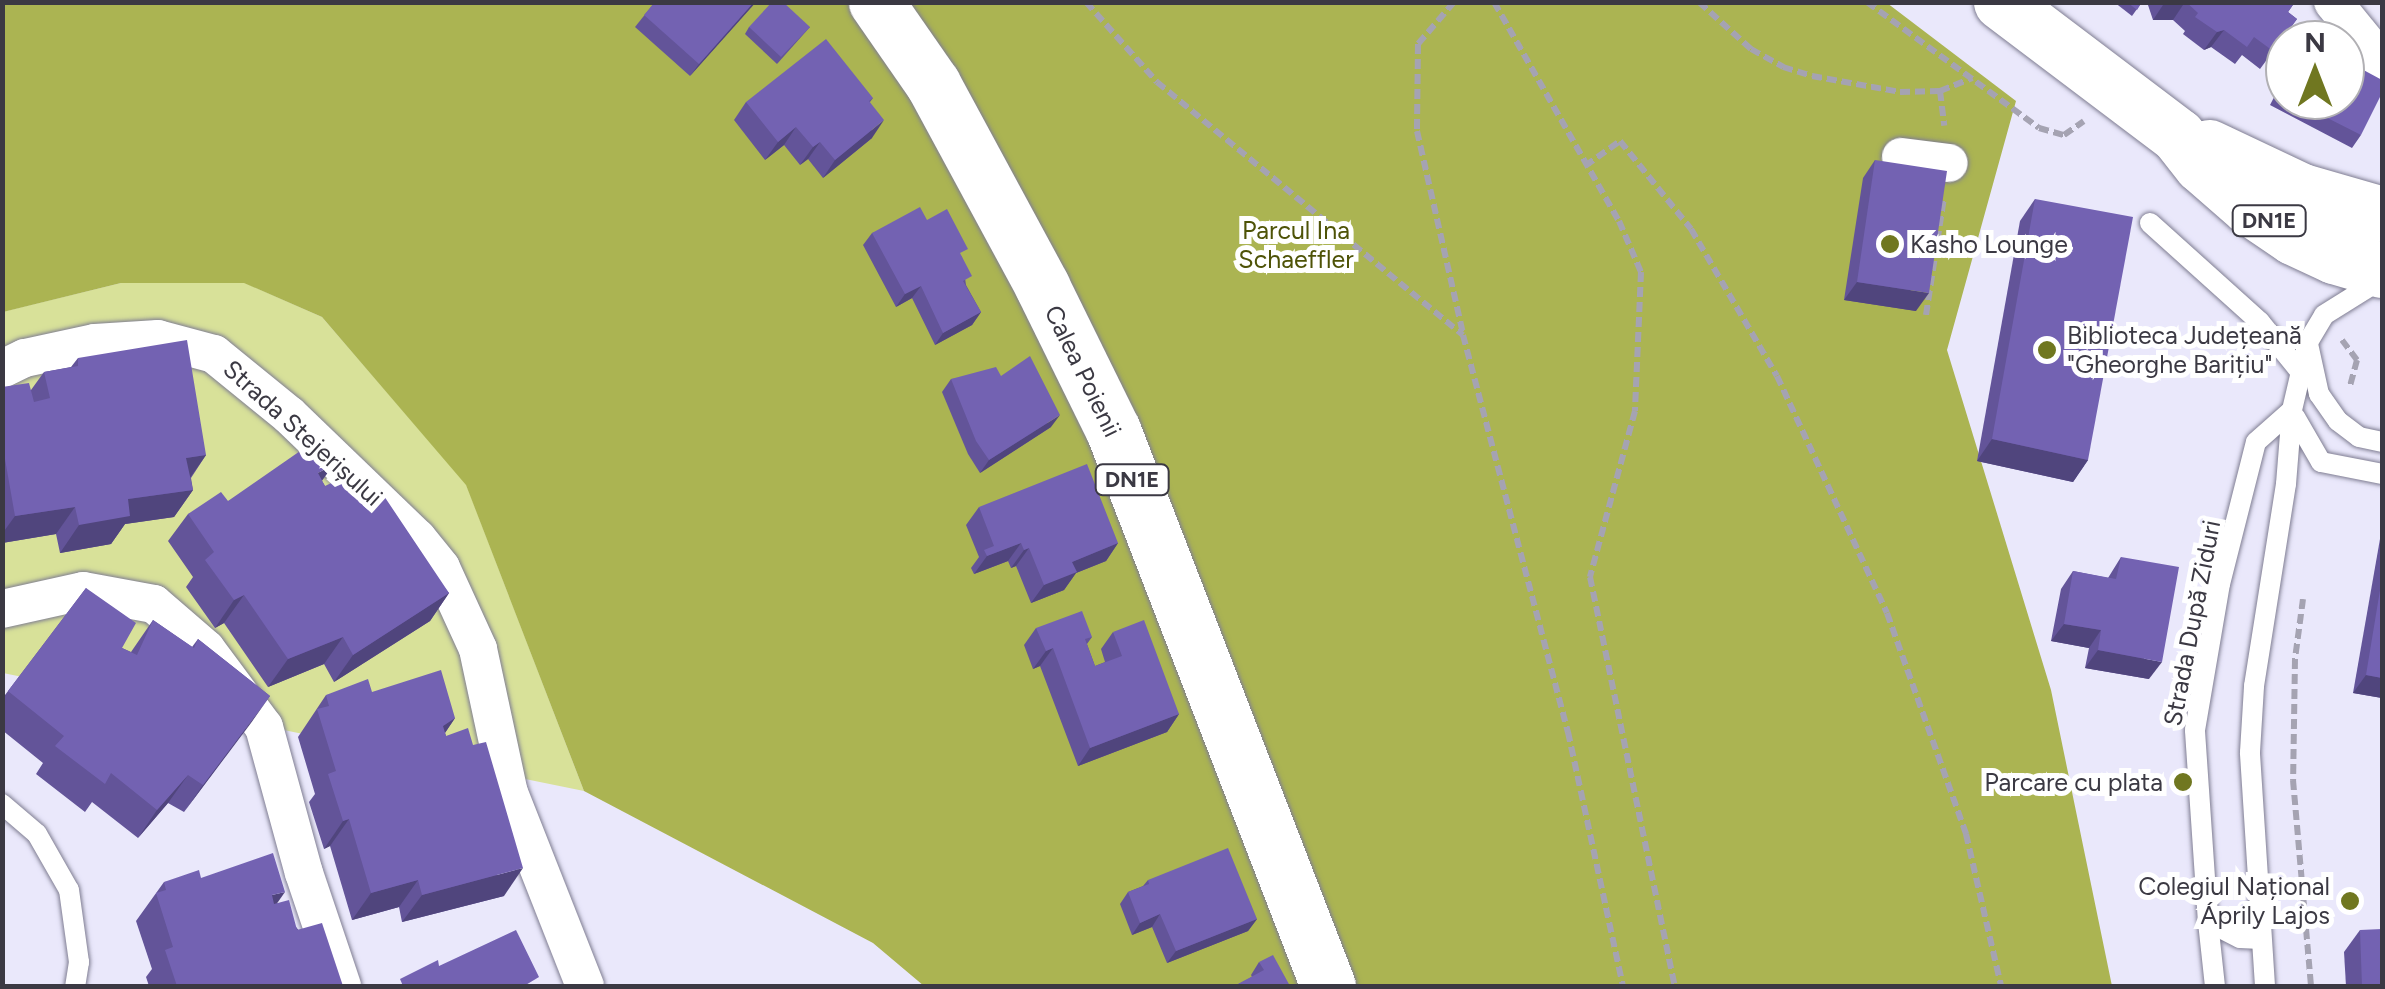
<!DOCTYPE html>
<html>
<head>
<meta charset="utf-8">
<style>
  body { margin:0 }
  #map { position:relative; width:2385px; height:989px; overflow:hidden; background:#eae8fb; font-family:Figtree,sans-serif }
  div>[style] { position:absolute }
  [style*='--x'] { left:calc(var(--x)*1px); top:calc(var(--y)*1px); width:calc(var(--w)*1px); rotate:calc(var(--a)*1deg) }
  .green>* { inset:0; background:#d8e199 }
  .forest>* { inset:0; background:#abb452 }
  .path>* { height:6px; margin-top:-3px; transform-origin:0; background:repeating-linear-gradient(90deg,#a5a3b2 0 10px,transparent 0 15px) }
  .roads { filter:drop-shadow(0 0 2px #7f7d92) drop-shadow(0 0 2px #7f7d92) }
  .lane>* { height:20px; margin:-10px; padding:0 10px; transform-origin:10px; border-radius:10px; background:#fff }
  .street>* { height:38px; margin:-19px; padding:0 19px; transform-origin:19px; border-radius:19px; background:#fff }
  .primary>* { height:55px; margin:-27.5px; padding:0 27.5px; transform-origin:27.5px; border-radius:27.5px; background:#fff }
  .wall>* { inset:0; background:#635499 }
  .shaded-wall>* { inset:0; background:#50457d }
  .building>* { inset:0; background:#7362b2 }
  .dots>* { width:28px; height:28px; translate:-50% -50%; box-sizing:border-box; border:5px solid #fff; border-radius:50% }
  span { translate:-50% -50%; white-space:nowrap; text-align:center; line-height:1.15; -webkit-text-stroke:10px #fff; paint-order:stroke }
  .shield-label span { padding:2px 8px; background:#fff; border:2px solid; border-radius:8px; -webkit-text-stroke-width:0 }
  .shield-label { font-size:22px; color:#3b3943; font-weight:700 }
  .park-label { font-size:25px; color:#4e5307 }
  .poi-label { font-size:25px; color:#3b3943 }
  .left { translate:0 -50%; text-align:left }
  .right { translate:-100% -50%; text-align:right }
  .street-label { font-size:25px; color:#3b3943 }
  .frame { position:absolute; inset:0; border:5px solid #3b3943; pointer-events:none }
  .north { position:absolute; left:2265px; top:20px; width:100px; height:100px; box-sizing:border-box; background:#fff; border:2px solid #b1b0b4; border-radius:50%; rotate:0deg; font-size:28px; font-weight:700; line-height:40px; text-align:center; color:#3b3943 }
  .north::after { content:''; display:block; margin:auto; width:35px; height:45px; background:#707720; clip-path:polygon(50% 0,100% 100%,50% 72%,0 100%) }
</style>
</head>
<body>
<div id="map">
  <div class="green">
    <i style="clip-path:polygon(121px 283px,245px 283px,322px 317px,466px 484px,584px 791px,3px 673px,2px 312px)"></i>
  </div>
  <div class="forest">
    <i style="clip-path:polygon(2px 3px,1887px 3px,2016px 101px,1947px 350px,2051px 690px,2112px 986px,924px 986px,873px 943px,584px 791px,466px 485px,322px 317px,244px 283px,121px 283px,3px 312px)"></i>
  </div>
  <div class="path">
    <i style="--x:1086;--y:2;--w:107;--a:48.4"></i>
    <i style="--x:1157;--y:82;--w:397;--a:39.6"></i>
    <i style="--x:1463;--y:335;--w:411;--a:75.2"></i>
    <i style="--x:1568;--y:732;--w:260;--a:77.8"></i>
    <i style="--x:1454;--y:2;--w:55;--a:130.6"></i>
    <i style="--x:1418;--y:44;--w:87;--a:90.7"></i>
    <i style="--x:1417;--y:131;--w:208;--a:77.2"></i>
    <i style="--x:1494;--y:2;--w:252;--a:60.3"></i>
    <i style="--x:1619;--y:221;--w:56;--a:66.7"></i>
    <i style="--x:1641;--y:272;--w:139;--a:92.5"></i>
    <i style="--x:1635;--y:411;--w:172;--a:105.2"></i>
    <i style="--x:1590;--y:577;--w:418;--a:78.3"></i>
    <i style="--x:1699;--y:2;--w:70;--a:42.1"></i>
    <i style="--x:1751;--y:49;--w:37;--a:29"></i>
    <i style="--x:1783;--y:67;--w:30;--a:17"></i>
    <i style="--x:1812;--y:76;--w:89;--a:10.3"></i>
    <i style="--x:1900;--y:92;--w:40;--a:-1.4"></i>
    <i style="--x:1940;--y:91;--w:35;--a:-22"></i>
    <i style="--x:1867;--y:2;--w:213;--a:36.2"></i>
    <i style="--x:2039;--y:128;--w:26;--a:16"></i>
    <i style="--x:2064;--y:135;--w:24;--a:-35"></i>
    <i style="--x:1940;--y:91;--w:35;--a:83"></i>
    <i style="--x:1585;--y:166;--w:43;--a:-35.5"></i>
    <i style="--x:1620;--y:141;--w:113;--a:51.1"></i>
    <i style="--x:1691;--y:229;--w:170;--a:59.7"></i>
    <i style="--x:1777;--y:376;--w:261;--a:65.1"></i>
    <i style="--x:1887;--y:613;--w:235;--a:70.3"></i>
    <i style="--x:1966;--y:834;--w:156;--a:77"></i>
    <i style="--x:1926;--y:315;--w:118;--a:-81.3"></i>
    <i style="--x:2342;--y:340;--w:25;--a:53"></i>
    <i style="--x:2357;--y:360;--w:27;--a:105"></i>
    <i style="--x:2303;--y:599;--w:61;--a:97.6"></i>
    <i style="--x:2295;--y:659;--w:121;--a:90.9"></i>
    <i style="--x:2293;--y:780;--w:207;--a:85"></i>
  </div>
  <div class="roads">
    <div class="lane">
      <i style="--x:2150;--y:223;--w:148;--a:42"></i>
      <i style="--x:2260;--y:322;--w:62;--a:50.9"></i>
      <i style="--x:2308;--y:344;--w:51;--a:77.6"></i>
      <i style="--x:2319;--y:394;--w:33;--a:55"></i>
      <i style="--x:2338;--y:421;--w:26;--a:37"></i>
      <i style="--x:2359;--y:437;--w:24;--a:12"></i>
      <i style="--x:2295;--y:417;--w:52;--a:60"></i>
      <i style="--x:2321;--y:462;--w:62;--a:11.1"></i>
      <i style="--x:2;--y:804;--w:46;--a:40.6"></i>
      <i style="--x:37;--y:834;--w:64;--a:60.3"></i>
      <i style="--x:69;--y:890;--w:73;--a:82.1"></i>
      <i style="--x:79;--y:962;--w:24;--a:99"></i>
      <i style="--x:2208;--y:922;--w:64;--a:83.8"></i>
      <i style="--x:2261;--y:939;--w:21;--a:-177"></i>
      <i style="--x:2240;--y:938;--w:36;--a:-153"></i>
      <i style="--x:2208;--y:922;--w:192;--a:-93.9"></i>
      <i style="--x:2195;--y:730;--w:148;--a:-80.3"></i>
      <i style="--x:2220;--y:584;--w:146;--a:-75.8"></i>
      <i style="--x:2256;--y:442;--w:48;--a:-41.6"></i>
      <i style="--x:2265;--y:986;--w:234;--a:-93.7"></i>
      <i style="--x:2250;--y:752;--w:66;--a:-86.5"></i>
      <i style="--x:2254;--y:686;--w:205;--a:-81"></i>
      <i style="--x:2286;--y:484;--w:74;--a:-85.4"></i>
      <i style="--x:2292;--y:410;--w:70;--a:-76.8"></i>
      <i style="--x:2308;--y:342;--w:31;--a:-59"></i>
      <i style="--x:2324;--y:315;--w:66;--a:-32"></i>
    </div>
    <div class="street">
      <i style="--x:2333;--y:2;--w:77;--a:50.8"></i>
      <i style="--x:1901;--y:157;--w:48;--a:7.1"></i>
      <i style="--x:2;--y:369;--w:25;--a:-26"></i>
      <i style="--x:25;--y:358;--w:72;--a:-12.1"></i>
      <i style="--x:95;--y:343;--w:63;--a:-3.6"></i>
      <i style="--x:158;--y:339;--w:58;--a:15"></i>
      <i style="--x:214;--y:354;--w:97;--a:39.1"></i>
      <i style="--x:289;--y:415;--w:178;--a:43.9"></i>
      <i style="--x:417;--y:538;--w:38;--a:51"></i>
      <i style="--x:441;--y:568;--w:89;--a:65.4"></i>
      <i style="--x:478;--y:649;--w:147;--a:77.9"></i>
      <i style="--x:509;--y:793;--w:207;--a:68.5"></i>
      <i style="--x:2;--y:609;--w:83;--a:-12.5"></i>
      <i style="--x:83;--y:591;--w:72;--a:10.4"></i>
      <i style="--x:154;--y:604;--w:69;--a:40.9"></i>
      <i style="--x:206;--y:649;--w:97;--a:53.4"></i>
      <i style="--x:264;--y:727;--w:151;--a:74.7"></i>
      <i style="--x:304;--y:873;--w:119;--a:71.4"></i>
    </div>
    <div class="primary">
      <i style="--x:876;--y:2;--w:100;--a:55.2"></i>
      <i style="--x:933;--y:84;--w:230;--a:61.6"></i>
      <i style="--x:1042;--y:286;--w:161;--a:63.8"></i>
      <i style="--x:1113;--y:430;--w:596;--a:68.86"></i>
      <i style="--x:2001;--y:2;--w:222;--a:37.1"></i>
      <i style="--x:2178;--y:136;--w:37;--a:52"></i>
      <i style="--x:2201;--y:165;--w:64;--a:41.2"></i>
      <i style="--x:2249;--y:207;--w:53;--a:34.3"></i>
      <i style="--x:2293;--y:237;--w:45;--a:24.9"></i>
      <i style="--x:2334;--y:256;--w:50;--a:16.3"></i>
      <i style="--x:2209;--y:147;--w:103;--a:25.3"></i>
      <i style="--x:2302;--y:191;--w:83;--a:16"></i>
    </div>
  </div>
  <div class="wall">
    <i style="clip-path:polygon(655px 2px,756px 2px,690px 76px,635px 27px)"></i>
    <i style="clip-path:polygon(2114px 2px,2142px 2px,2132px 16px)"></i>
    <i style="clip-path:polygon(2147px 2px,2295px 2px,2288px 12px,2297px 19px,2260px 69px,2242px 55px,2235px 64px,2211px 47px,2204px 50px,2183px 34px,2185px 31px,2173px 20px,2153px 20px)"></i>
    <i style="clip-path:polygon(749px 27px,810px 27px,777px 64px,745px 34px)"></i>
    <i style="clip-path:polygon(2285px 76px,2285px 100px,2345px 100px,2361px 135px,2352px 148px,2270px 105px)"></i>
    <i style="clip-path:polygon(873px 98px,870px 102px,872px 138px,823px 178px,808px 159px,800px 165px,784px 145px,765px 160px,734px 120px,746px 102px)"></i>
    <i style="clip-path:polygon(1875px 160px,1916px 311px,1844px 300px,1863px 178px)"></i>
    <i style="clip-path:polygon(2035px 199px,2088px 460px,2073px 482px,1977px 461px,2020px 221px)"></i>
    <i style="clip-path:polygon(927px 220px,962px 257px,966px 285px,981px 312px,972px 325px,935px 345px,912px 298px,896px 307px,863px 245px,872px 233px)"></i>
    <i style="clip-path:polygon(78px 358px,206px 455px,191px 478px,193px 490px,174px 517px,125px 524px,111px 544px,60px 553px,56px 534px,2px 543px,2px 387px,31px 390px,44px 372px,71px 367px)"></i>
    <i style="clip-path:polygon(1001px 376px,1051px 427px,980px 473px,968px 454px,942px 392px,951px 379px)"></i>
    <i style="clip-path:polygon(322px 481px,325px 486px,372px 499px,449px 593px,430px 621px,334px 682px,324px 664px,268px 687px,224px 623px,215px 628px,186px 587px,193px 577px,168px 541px,188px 514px,228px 501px)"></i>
    <i style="clip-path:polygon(979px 507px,1118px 543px,1106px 561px,1076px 573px,1064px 590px,1031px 603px,1016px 566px,1011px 568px,1008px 561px,974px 574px,971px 568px,979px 557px,966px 525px)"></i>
    <i style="clip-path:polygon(2382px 535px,2382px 698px,2353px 693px,2380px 539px)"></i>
    <i style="clip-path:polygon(2121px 557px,2149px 679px,2085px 668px,2089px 648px,2051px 641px,2061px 589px,2073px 571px,2108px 578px)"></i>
    <i style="clip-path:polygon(86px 588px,122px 648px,131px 652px,153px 620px,192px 647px,198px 639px,270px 696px,184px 812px,168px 803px,138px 838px,92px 802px,85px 812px,36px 774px,43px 763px,2px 730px,2px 699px)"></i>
    <i style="clip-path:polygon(1036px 628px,1092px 637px,1087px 644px,1095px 666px,1105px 662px,1101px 649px,1113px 632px,1179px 714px,1167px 732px,1078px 766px,1040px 666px,1033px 669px,1024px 645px)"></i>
    <i style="clip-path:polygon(372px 692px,455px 718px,445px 733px,504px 896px,402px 922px,399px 907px,352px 920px,330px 846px,324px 849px,309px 802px,315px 794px,298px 737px,326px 695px)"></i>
    <i style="clip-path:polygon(201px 878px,277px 903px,343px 986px,149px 986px,146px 977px,152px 969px,136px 921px,164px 882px)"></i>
    <i style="clip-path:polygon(1148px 880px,1257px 919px,1248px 931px,1167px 963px,1152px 927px,1132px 935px,1120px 904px,1128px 892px,1143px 886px)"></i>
    <i style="clip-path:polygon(2360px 930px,2382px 986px,2346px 986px,2344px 952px)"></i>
    <i style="clip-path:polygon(1259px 962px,1290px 986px,1235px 986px,1252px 977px,1251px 975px)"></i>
  </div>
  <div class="shaded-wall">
    <i style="clip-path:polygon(754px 2px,756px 2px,690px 76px,699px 64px)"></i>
    <i style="clip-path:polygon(2165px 2px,2185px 2px,2173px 20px,2153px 20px)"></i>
    <i style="clip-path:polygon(2224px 30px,2211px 47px,2204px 50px,2217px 32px)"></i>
    <i style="clip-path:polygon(884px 120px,872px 138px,823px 178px,835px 160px)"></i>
    <i style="clip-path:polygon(796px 127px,784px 145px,765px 160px,778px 142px)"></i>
    <i style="clip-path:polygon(820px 142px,808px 159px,800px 165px,813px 147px)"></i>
    <i style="clip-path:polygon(1857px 282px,1929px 293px,1916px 311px,1844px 300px)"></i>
    <i style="clip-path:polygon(921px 286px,912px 298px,896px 307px,905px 294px)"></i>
    <i style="clip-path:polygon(981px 312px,972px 325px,935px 345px,943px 333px)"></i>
    <i style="clip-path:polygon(1060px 415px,1051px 427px,980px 473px,989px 460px)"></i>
    <i style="clip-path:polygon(1992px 439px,2088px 460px,2073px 482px,1977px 461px)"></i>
    <i style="clip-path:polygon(206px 455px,187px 482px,186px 458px)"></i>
    <i style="clip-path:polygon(334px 464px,314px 492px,318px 473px)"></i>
    <i style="clip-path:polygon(193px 490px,174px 517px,125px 524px,111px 544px,60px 553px,79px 525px,128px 499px)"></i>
    <i style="clip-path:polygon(75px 507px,56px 534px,2px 543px,2px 534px,15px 516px)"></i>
    <i style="clip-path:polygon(1021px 543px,1008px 561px,974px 574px,987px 556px)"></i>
    <i style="clip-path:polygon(1118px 543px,1106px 561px,1076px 573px,1064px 590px,1031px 603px,1044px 585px,1072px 562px)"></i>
    <i style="clip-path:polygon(1029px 548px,1016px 566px,1011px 568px,1024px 550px)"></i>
    <i style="clip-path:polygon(449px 593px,430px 621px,334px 682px,353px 655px)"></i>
    <i style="clip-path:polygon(244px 595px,224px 623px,215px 628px,234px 600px)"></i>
    <i style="clip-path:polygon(2064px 624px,2101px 630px,2089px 648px,2051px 641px)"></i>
    <i style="clip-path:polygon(343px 637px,324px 664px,268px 687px,288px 659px)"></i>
    <i style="clip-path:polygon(1053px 648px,1040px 666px,1033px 669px,1046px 651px)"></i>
    <i style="clip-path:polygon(2098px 650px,2162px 662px,2149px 679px,2085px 668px)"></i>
    <i style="clip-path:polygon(2366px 675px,2382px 678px,2382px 698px,2353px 693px)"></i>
    <i style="clip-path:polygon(270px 696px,251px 723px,184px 812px,203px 785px)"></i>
    <i style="clip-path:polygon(1179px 714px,1167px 732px,1078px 766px,1090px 748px)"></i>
    <i style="clip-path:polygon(455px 718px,436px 746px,443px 726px)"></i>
    <i style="clip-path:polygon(188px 775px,168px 803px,138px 838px,157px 810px)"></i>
    <i style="clip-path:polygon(349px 819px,330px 846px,324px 849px,343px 821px)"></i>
    <i style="clip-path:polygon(523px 868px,504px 896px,402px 922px,422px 895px)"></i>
    <i style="clip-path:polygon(418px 880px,399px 907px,352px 920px,371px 893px)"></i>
    <i style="clip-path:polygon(285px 892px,266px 919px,272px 895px)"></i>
    <i style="clip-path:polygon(1160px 914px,1152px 927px,1132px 935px,1140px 923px)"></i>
    <i style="clip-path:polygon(1257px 919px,1248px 931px,1167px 963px,1176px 951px)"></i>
  </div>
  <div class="building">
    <i style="clip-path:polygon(655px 2px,754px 2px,699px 64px,644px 15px)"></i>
    <i style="clip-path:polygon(772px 2px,783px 2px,810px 27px,781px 57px,749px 27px)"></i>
    <i style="clip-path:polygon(2127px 2px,2142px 2px,2137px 10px)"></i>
    <i style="clip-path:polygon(2186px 2px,2295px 2px,2288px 12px,2297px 19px,2273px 51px,2254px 37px,2247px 47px,2224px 30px,2217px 32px,2195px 17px,2198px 13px)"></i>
    <i style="clip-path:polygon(2324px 25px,2352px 39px,2345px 52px,2345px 40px,2316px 40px)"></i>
    <i style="clip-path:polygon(826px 39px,873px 98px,869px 101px,884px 120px,835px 160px,820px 142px,813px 147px,796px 127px,778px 142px,746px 102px)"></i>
    <i style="clip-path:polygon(2345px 60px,2382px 80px,2382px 93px,2361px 135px,2292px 100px,2345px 100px)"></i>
    <i style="clip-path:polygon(2285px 80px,2285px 96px,2279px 93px)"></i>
    <i style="clip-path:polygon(1875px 160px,1947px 171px,1929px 293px,1857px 282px)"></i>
    <i style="clip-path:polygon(2035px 199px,2133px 217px,2088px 460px,1992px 439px)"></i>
    <i style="clip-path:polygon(920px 207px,927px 220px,947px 209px,968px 249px,960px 253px,972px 276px,963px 281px,981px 312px,943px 333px,921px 286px,905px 294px,872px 233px)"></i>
    <i style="clip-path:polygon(187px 340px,206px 455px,186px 458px,193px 490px,128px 499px,130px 516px,79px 525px,75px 507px,15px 516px,2px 442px,2px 387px,29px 383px,34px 402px,50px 398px,44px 372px,78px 366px,78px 358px)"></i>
    <i style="clip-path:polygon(1030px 356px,1060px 415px,989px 460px,976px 441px,951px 379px,996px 367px,1001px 376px)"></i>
    <i style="clip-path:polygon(316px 440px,334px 464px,318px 473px,325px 486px,352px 473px,372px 499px,380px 490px,449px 593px,353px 655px,343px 637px,288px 659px,244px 595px,234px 600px,205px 560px,214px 552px,188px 514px,221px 492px,228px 501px)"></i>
    <i style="clip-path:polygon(1087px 464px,1118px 543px,1072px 562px,1077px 572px,1044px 585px,1029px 548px,1024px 550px,1021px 543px,987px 556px,984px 550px,994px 546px,979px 507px)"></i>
    <i style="clip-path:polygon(2121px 557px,2179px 567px,2162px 662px,2098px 650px,2101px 630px,2064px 624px,2073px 571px,2116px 579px)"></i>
    <i style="clip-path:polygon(2382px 578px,2382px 678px,2366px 675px)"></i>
    <i style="clip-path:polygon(86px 588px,136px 623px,122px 648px,137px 655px,153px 620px,194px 648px,198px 639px,270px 696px,203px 785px,188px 775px,157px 810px,111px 773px,105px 784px,55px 746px,64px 736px,8px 691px)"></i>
    <i style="clip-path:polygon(1082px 611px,1092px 637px,1085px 639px,1095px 666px,1122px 656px,1113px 632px,1144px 620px,1179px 714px,1090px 748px,1053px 648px,1046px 651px,1036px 628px)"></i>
    <i style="clip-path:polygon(441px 670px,455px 718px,443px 726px,446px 736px,468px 728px,473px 745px,486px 742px,523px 868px,422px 895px,418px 880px,371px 893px,349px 819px,343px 821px,328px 774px,336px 771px,317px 709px,329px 706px,326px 695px,368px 679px,372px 692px)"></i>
    <i style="clip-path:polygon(1228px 848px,1257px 919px,1176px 951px,1160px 914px,1140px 923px,1128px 892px,1149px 884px,1148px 880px)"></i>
    <i style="clip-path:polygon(273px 853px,285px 892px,272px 895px,274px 904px,289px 900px,297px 930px,322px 923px,343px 986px,177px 986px,165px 950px,173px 947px,156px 893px,166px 890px,164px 882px,199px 870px,201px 878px)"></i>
    <i style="clip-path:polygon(2382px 929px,2382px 986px,2362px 986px,2360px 930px)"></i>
    <i style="clip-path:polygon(516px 930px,539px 977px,524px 986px,403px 986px,400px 979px,438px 960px,439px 966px)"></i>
    <i style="clip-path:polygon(1273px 955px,1290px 986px,1236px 986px,1236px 985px,1264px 970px,1259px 962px)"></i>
  </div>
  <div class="dots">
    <i style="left:1890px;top:244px;background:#707720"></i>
    <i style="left:2047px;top:350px;background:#707720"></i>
    <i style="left:2183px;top:782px;background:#707720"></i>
    <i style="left:2350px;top:901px;background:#707720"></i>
  </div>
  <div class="shield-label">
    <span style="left:2269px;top:221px">DN1E</span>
    <span style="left:1132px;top:480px">DN1E</span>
  </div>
  <div class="park-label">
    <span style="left:1296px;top:245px">Parcul Ina<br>Schaeffler</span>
  </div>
  <div class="poi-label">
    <span class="left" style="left:1910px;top:244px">Kasho Lounge</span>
    <span class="left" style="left:2067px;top:350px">Biblioteca Județeană<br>"Gheorghe Barițiu"</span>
    <span class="right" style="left:2163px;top:782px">Parcare cu plata</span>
    <span class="right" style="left:2330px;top:901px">Colegiul Național<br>Áprily Lajos</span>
  </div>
  <div class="street-label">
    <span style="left:1083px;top:371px;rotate:64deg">Calea Poienii</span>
    <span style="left:303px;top:433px;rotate:42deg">Strada Stejerișului</span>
    <span style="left:2192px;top:623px;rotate:-79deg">Strada După Ziduri</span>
  </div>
  <div class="frame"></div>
  <div class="north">N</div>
</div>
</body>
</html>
